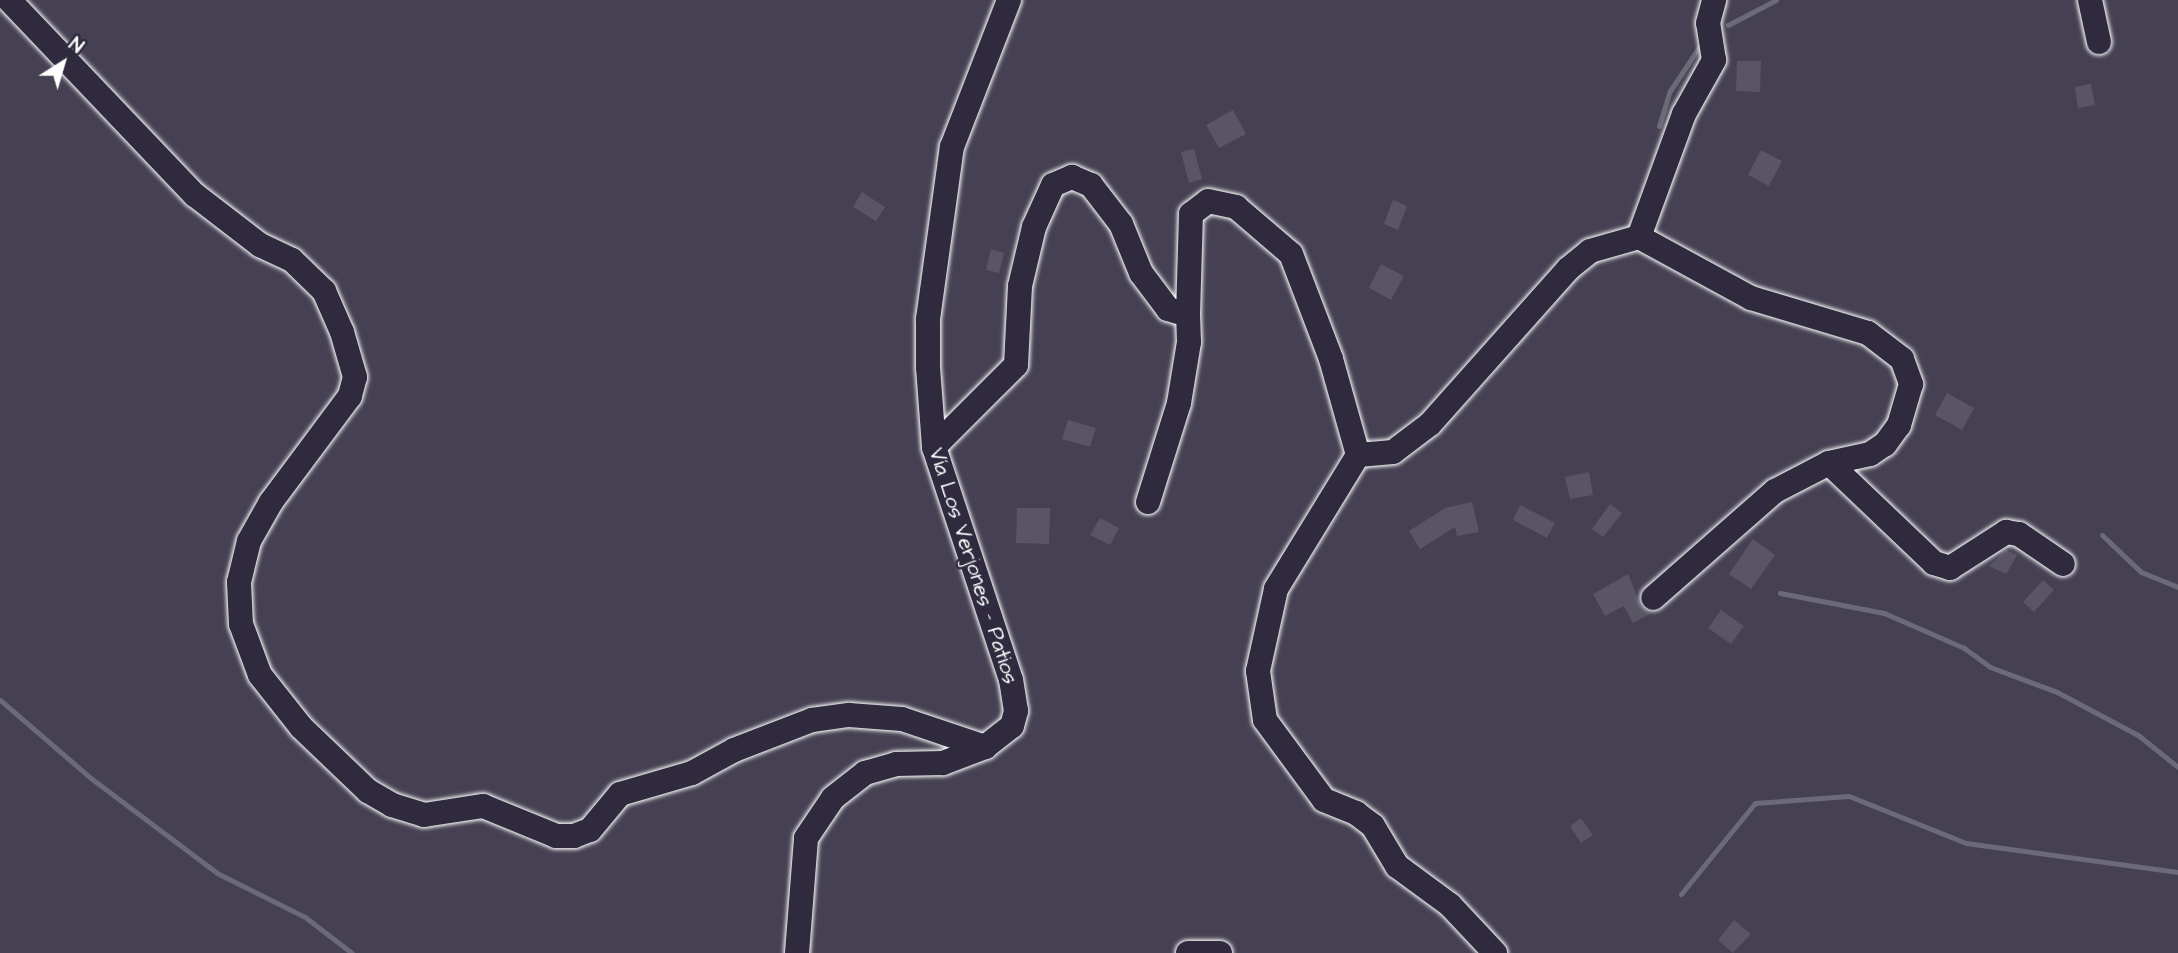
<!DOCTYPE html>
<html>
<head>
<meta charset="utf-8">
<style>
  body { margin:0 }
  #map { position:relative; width:2178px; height:953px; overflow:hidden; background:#2f2a3d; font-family:"Architects Daughter",sans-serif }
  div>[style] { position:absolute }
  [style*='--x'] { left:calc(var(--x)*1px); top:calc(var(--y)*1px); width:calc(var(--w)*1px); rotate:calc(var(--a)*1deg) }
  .green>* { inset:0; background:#464152 }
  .stream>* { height:5px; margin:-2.5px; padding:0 2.5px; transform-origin:2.5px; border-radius:2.5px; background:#6d6a77 }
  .building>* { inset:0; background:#595564 }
  .roads { filter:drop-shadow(0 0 2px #fff) drop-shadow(0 0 2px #fff) }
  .minor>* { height:24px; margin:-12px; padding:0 12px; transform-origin:12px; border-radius:12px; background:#2f2a3d }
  span { translate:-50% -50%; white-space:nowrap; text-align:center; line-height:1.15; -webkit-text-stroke:5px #2f2a3d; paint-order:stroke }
  .street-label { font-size:21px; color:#fff }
  .north { position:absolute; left:28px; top:28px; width:70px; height:70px; -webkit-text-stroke:5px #2f2a3d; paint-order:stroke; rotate:37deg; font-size:19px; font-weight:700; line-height:28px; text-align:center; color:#fff }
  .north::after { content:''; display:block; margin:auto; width:24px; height:32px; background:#fff; clip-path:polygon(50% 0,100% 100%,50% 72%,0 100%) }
</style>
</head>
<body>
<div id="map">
  <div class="green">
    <i style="clip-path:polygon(0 0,2178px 0,2178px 953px,0 953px)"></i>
  </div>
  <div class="stream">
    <i style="--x:1728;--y:25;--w:54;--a:-27.5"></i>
    <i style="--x:1659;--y:126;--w:37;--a:-73"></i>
    <i style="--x:1670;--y:91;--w:53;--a:-56.6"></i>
    <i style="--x:2102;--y:535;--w:54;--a:43.5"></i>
    <i style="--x:2141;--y:572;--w:40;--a:22"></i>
    <i style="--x:1780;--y:593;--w:106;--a:10.9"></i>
    <i style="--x:1884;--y:613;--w:87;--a:23.6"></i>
    <i style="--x:1964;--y:648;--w:32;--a:36"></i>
    <i style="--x:1990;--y:667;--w:72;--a:20.5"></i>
    <i style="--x:2057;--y:692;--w:92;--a:28"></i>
    <i style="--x:2138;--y:735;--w:51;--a:38.7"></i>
    <i style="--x:0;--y:700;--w:121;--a:40.7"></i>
    <i style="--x:92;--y:779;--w:156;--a:36.9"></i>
    <i style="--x:217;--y:873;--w:98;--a:26.6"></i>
    <i style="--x:305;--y:917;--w:59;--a:37.5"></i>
    <i style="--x:1681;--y:894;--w:117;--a:-50.9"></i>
    <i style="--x:1755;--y:803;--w:94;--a:-4.3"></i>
    <i style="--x:1849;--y:796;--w:126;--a:21.9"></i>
    <i style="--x:1966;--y:843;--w:214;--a:7.8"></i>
  </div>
  <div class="building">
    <i style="clip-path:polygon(1737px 61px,1761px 61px,1760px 92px,1736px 91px)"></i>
    <i style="clip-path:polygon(2091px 84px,2095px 105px,2078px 108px,2075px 87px)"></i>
    <i style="clip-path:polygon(1233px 110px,1246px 134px,1219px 148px,1206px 125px)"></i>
    <i style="clip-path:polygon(1194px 149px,1202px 179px,1189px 183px,1181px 152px)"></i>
    <i style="clip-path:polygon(1761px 150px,1782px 161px,1769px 186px,1748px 175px)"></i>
    <i style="clip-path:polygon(862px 192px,885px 207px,876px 221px,853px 207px)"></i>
    <i style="clip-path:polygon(1393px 200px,1407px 206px,1398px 230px,1384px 224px)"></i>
    <i style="clip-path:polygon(991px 249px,1004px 253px,999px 273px,986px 270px)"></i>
    <i style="clip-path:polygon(1381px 264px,1404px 276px,1391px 300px,1369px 288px)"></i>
    <i style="clip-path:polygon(1947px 393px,1974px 408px,1962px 430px,1935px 415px)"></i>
    <i style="clip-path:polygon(1068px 420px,1096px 428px,1090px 447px,1062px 439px)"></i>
    <i style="clip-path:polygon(1589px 472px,1593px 495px,1570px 499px,1565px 477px)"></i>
    <i style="clip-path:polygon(1472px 502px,1479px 532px,1457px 536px,1455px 527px,1420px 549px,1409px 531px,1445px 508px)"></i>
    <i style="clip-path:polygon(1610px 504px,1622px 513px,1603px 537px,1592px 529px)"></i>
    <i style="clip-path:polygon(1520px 505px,1555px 523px,1547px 538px,1513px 520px)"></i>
    <i style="clip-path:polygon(1017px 508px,1050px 508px,1049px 544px,1016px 543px)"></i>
    <i style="clip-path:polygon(1100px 518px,1119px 528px,1110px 545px,1090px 535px)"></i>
    <i style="clip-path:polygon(1753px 539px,1775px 555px,1751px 589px,1729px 574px)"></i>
    <i style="clip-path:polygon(2006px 550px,2017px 555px,2006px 574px,1989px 566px)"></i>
    <i style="clip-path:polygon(1628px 574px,1641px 607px,1650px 614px,1633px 623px,1624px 606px,1605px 616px,1593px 594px)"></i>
    <i style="clip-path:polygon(2043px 580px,2054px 590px,2034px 612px,2023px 602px)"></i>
    <i style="clip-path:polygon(1721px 610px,1744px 626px,1731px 644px,1708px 628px)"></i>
    <i style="clip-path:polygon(1581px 818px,1593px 835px,1581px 843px,1570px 826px)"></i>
    <i style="clip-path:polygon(1734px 920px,1751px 934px,1733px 953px,1718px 940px)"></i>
  </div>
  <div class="roads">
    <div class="minor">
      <i style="--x:9;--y:0;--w:269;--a:46.4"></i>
      <i style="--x:195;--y:195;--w:82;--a:37.6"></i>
      <i style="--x:260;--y:245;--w:35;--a:25"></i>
      <i style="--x:292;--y:260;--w:45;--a:44.1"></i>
      <i style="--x:324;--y:291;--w:45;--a:66.3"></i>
      <i style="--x:342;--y:332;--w:47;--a:73.9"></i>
      <i style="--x:355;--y:377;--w:20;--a:105"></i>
      <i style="--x:350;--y:396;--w:132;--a:126.7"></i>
      <i style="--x:271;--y:502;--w:45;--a:119.4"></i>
      <i style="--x:249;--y:541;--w:42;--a:103.7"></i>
      <i style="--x:239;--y:582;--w:42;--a:87.3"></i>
      <i style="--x:241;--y:624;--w:54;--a:69.6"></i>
      <i style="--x:260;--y:675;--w:66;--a:51.7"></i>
      <i style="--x:301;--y:727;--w:93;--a:43.7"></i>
      <i style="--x:368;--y:791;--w:28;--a:30"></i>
      <i style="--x:392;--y:805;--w:34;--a:17"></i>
      <i style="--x:424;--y:815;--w:60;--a:-8.7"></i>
      <i style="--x:483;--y:806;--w:79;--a:22.3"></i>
      <i style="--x:556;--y:836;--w:18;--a:0"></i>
      <i style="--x:574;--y:836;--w:17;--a:-21"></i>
      <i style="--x:590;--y:830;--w:47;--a:-50.2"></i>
      <i style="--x:620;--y:794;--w:75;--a:-16.3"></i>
      <i style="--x:692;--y:773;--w:48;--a:-28.7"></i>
      <i style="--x:734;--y:750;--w:84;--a:-21"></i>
      <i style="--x:812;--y:720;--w:37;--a:-8"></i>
      <i style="--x:849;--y:715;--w:53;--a:4.3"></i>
      <i style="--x:902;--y:719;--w:88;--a:18.6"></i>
      <i style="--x:985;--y:747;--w:34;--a:-38"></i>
      <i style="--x:1012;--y:726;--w:16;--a:-75"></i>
      <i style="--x:1016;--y:711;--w:31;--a:-99"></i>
      <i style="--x:1011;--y:680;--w:245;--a:-108.3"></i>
      <i style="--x:934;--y:447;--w:79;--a:-94.3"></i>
      <i style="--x:928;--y:368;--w:49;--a:-90"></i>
      <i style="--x:928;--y:319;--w:174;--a:-82.1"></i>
      <i style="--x:952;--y:147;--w:158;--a:-68.8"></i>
      <i style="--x:2090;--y:0;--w:43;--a:77.9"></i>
      <i style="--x:1639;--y:237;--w:128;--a:28.6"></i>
      <i style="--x:1751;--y:298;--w:122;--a:16.7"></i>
      <i style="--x:1868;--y:333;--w:43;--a:37.4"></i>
      <i style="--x:1902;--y:359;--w:27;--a:70"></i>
      <i style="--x:1911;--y:384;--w:43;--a:106.3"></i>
      <i style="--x:1899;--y:425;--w:24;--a:126"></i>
      <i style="--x:1885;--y:444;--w:18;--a:146"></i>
      <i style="--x:1870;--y:454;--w:42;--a:167.6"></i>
      <i style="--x:1829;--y:463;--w:61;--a:152.6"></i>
      <i style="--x:1775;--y:491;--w:162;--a:138.7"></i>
      <i style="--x:1639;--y:237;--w:131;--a:-69.9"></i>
      <i style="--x:1684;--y:114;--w:62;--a:-60.9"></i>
      <i style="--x:1714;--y:60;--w:37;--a:-99"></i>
      <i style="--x:1708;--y:23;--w:24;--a:-75"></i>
      <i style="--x:934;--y:447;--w:116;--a:-45"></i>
      <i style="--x:1016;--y:365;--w:79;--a:-87.1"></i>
      <i style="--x:1020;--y:286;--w:61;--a:-76.7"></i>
      <i style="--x:1034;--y:227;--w:46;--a:-65.7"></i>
      <i style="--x:1053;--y:185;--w:21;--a:-23"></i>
      <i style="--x:1072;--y:177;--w:21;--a:23"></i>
      <i style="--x:1091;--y:185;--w:49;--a:52.4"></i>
      <i style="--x:1121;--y:224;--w:53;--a:67.8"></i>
      <i style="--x:1141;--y:273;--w:45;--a:53.1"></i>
      <i style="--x:1168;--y:309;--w:21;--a:17"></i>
      <i style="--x:1188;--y:315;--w:101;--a:-88.3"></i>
      <i style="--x:1191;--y:214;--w:21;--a:-37"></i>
      <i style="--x:1208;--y:201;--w:29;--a:12"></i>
      <i style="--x:1236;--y:207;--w:72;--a:40.5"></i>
      <i style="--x:1291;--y:254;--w:112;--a:69.1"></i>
      <i style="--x:1331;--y:359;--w:100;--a:74.3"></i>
      <i style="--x:1358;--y:455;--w:157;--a:121.5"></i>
      <i style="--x:1276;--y:589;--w:84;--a:102.4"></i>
      <i style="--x:1258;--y:671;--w:49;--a:81.9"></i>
      <i style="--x:1265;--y:720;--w:99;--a:53.6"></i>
      <i style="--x:1324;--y:800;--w:35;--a:22"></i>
      <i style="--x:1356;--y:813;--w:21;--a:37"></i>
      <i style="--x:1373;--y:826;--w:47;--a:59"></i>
      <i style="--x:1397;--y:866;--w:66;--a:36.3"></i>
      <i style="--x:1450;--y:905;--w:66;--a:46.8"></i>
      <i style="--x:1358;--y:455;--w:35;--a:-5"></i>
      <i style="--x:1393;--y:452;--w:46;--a:-37.1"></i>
      <i style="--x:1430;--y:424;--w:208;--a:-48.3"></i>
      <i style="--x:1568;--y:269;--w:28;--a:-39"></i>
      <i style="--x:1590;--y:251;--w:51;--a:-15.9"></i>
      <i style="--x:1829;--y:463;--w:145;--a:43.6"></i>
      <i style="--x:1934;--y:563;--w:17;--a:17"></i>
      <i style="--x:1950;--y:568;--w:67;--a:-32.7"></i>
      <i style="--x:2006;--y:532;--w:13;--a:9"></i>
      <i style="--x:2019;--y:534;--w:53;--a:34.3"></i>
      <i style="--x:1148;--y:502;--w:104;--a:-72.6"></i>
      <i style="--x:1179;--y:403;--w:62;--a:-80.7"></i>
      <i style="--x:1189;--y:342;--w:27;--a:-92"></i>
      <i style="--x:797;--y:953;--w:115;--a:-85.5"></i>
      <i style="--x:806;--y:838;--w:48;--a:-56"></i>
      <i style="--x:833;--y:798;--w:41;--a:-38"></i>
      <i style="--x:865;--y:773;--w:32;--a:-16"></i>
      <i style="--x:896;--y:764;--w:47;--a:-1.2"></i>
      <i style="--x:943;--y:763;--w:45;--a:-20.9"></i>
      <i style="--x:1188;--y:953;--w:32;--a:0"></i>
    </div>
  </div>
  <div class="street-label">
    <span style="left:973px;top:566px;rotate:72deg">Vía Los Verjones - Patios</span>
  </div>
  <div class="north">N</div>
</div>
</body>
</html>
